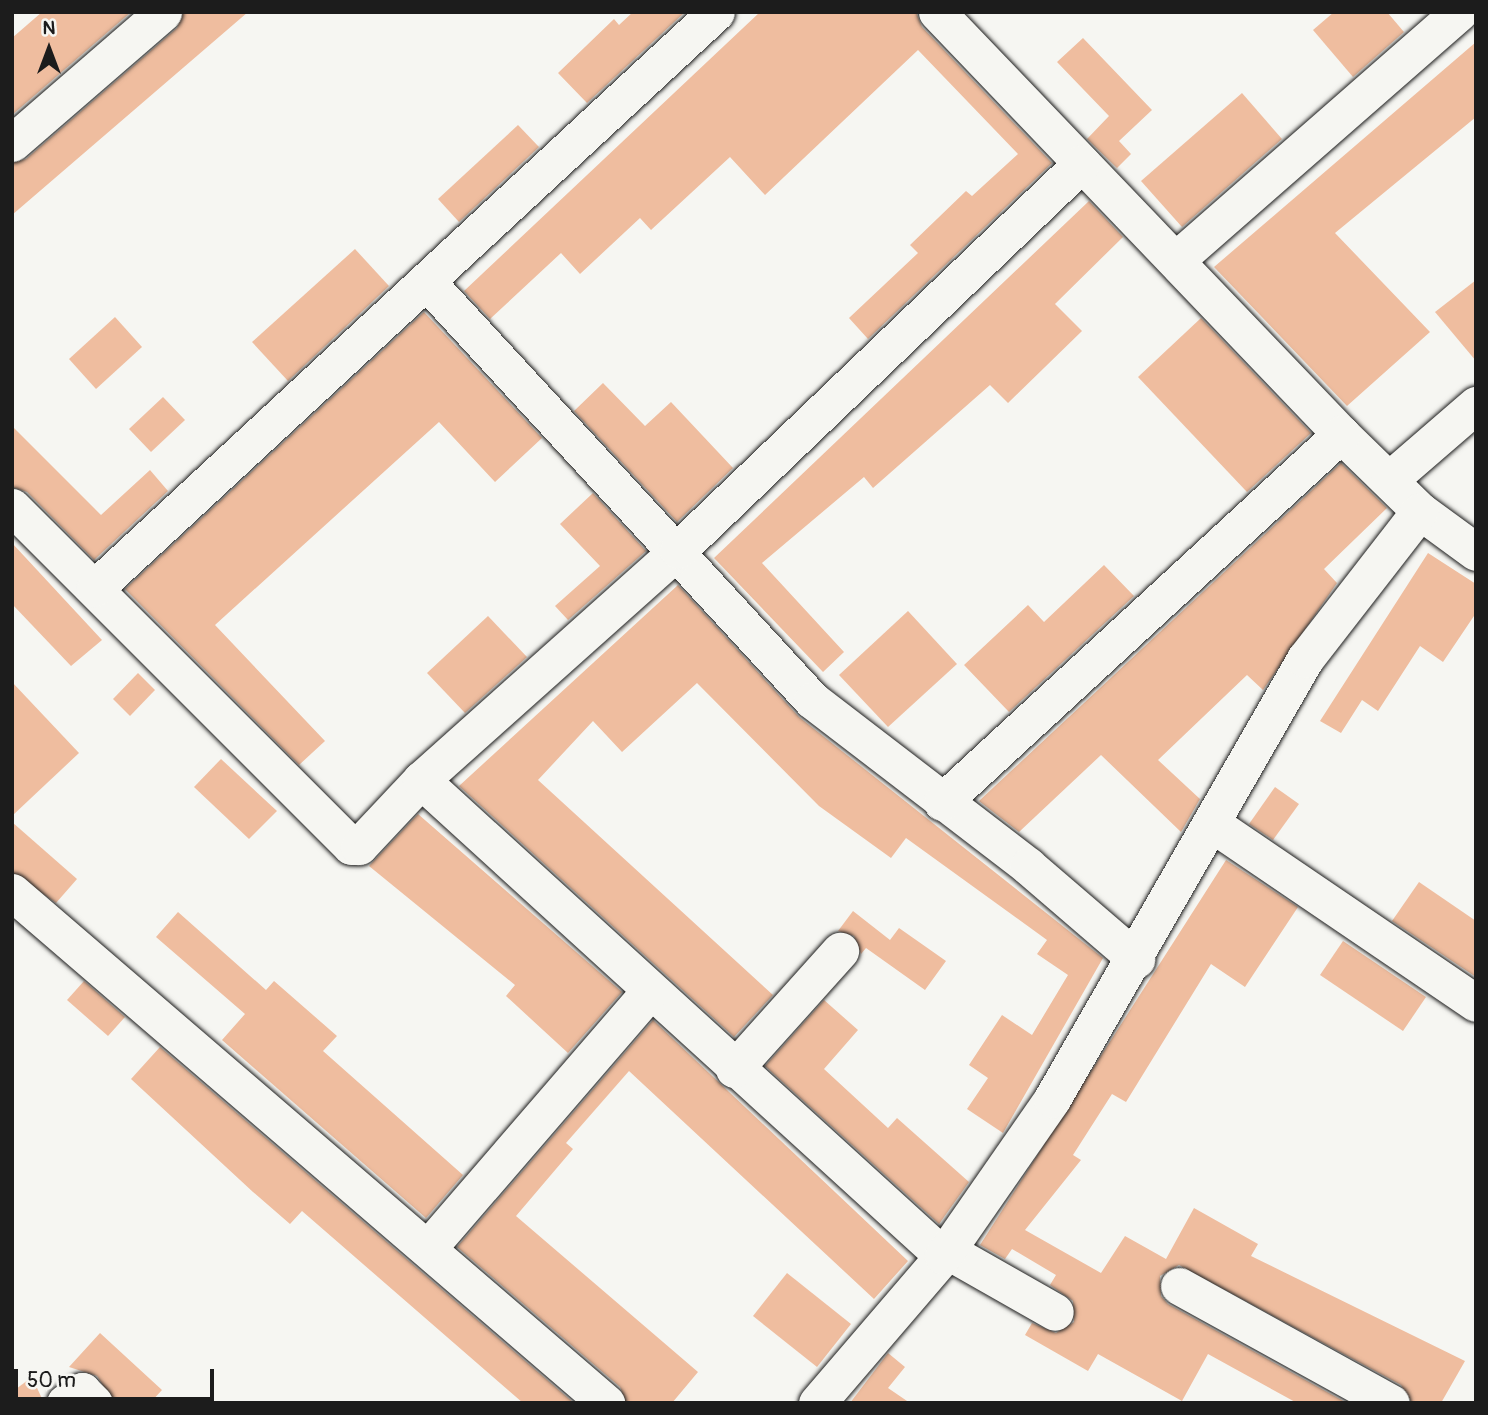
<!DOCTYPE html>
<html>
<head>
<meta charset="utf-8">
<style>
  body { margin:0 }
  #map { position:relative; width:1488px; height:1415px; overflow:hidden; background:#f6f6f2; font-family:Pangolin,sans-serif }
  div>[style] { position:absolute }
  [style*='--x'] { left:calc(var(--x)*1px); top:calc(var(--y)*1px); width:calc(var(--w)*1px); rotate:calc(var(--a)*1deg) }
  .building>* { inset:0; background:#efbd9f }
  .roads { filter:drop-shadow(0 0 2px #1c1c1c) drop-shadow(0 0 2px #1c1c1c) }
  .minor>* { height:37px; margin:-18.5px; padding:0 18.5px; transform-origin:18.5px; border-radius:18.5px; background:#f6f6f2 }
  span { translate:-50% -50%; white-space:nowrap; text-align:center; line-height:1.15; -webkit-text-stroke:5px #f6f6f2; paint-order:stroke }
  .frame { position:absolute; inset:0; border:14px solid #1c1c1c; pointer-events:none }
  .north { position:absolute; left:14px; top:14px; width:70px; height:70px; -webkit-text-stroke:5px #f6f6f2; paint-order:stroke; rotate:0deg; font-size:19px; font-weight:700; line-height:28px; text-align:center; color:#1c1c1c }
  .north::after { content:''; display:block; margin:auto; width:24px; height:32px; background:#1c1c1c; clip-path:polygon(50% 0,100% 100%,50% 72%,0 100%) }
  .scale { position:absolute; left:14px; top:1369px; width:200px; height:32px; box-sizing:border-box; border:4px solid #1c1c1c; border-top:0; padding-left:9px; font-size:21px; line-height:24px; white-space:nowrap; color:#1c1c1c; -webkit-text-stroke:5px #f6f6f2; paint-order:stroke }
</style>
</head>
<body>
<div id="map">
  <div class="building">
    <i style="clip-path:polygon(42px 12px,131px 12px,12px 115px,12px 38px)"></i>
    <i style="clip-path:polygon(183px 12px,248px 12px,12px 215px,12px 163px,26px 159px,177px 28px)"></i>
    <i style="clip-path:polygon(633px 12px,685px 12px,587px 103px,558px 73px,614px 19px,619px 25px)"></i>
    <i style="clip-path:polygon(760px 12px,916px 12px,922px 27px,1052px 163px,868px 339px,849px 318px,918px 253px,910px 245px,966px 191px,972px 196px,1018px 154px,918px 50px,765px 195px,730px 157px,651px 230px,640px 218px,580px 274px,561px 253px,490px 319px,464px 291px)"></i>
    <i style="clip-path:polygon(1334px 12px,1387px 12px,1404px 32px,1353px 77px,1313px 30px)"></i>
    <i style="clip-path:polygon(1083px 38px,1152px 110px,1119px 141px,1131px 154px,1117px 168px,1087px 139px,1109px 116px,1057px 62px)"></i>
    <i style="clip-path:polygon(1476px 42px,1476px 117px,1335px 233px,1430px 332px,1347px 406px,1214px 267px)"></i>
    <i style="clip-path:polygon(1242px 93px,1282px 139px,1182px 227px,1141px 181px)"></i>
    <i style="clip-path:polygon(518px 125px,539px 147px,459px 222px,438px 199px)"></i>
    <i style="clip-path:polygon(1089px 201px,1123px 237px,1055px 304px,1082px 331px,1008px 403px,990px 385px,873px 488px,864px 477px,762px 563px,844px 652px,823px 672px,714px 558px)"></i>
    <i style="clip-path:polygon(355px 249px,389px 286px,288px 381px,252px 342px)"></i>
    <i style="clip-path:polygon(1476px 280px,1476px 361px,1435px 312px)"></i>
    <i style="clip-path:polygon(424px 312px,542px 438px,495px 482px,439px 422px,215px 625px,325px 741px,299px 765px,125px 589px)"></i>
    <i style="clip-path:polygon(115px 317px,142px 347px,96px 389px,69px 359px)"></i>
    <i style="clip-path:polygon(1201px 318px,1311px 433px,1247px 492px,1138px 377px)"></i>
    <i style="clip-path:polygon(603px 383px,645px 426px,671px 402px,733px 468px,677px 522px,574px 411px)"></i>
    <i style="clip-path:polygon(163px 397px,185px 420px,151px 452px,129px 429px)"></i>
    <i style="clip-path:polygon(12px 426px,101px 515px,150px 470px,168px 491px,94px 560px,27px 492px,12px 487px)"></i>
    <i style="clip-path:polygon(1341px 463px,1387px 508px,1324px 569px,1337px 583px,1263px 690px,1247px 675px,1158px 760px,1200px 799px,1181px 832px,1101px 755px,1019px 832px,979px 801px)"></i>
    <i style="clip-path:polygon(593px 493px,646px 551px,568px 620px,555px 606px,600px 566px,560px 524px)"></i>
    <i style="clip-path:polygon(12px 543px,102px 640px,71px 666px,12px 604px)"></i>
    <i style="clip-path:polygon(1428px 553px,1476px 584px,1476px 613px,1443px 662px,1420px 646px,1378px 711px,1362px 700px,1341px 733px,1320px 721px)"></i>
    <i style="clip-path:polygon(1104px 565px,1134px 596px,1009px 712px,964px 665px,1028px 605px,1044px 622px)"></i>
    <i style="clip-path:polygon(678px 585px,799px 717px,1103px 958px,1003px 1133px,967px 1109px,988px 1078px,969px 1065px,1002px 1015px,1032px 1035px,1068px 975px,1037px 954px,1047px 940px,906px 838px,891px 858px,819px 806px,697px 683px,622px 752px,593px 721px,538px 780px,773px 995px,734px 1037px,459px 786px)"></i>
    <i style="clip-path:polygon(908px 611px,957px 664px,888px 727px,839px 675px)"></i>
    <i style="clip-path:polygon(488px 616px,527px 657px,465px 713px,427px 673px)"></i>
    <i style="clip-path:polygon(138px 673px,155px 690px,130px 716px,113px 699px)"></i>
    <i style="clip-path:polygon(12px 682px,79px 753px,12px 816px)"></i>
    <i style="clip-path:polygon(221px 759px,277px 811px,249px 839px,194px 787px)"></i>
    <i style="clip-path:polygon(1275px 787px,1299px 804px,1273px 840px,1249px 824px)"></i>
    <i style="clip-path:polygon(418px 814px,622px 992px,568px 1053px,506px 996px,515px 985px,369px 866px)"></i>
    <i style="clip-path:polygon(12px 822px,77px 879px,56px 903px,12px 872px)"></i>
    <i style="clip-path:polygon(1226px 860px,1298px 907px,1245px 987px,1211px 964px,1126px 1102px,1112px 1094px,1073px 1155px,1081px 1160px,1025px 1230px,1101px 1273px,1125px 1236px,1166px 1259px,1194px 1208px,1258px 1244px,1251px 1256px,1465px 1361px,1441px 1403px,1412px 1403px,1401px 1385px,1179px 1265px,1160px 1276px,1161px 1296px,1168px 1304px,1347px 1403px,1297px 1403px,1208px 1354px,1182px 1401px,1098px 1354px,1088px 1371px,1025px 1335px,1032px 1323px,1056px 1333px,1074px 1322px,1073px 1301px,1050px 1285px,1056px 1275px,1012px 1249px,1005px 1259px,980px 1245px)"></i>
    <i style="clip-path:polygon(1419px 882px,1476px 921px,1476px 977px,1392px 921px)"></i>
    <i style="clip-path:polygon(853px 911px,890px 940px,899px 928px,946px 961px,925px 990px,866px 948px,861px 954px,854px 936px,838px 931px)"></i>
    <i style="clip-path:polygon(178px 912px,266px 990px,274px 981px,337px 1036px,323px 1051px,463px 1175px,426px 1218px,222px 1040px,245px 1014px,156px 937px)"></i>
    <i style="clip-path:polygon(1343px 941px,1426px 997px,1403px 1031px,1320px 975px)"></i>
    <i style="clip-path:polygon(84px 981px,125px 1017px,108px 1036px,67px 1000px)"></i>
    <i style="clip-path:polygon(824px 1000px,858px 1030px,824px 1069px,888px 1128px,897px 1118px,969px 1182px,939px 1224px,765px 1066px)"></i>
    <i style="clip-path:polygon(653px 1020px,908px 1261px,874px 1299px,629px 1071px,566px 1143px,573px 1149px,516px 1216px,698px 1372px,672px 1403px,626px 1403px,620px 1387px,457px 1247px)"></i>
    <i style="clip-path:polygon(160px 1047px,574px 1403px,523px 1403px,302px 1211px,290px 1224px,253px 1192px,131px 1079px)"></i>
    <i style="clip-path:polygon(787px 1273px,851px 1324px,817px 1367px,753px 1316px)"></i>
    <i style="clip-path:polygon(100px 1333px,162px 1390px,150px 1403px,114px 1403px,97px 1376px,69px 1367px)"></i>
    <i style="clip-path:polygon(888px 1353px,905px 1367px,888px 1388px,910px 1403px,850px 1403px)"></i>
    <i style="clip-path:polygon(32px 1377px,44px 1403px,12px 1403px,12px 1392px)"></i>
  </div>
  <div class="roads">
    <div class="minor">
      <i style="--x:937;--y:12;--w:584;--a:46.25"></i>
      <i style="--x:1341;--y:434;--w:110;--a:44.3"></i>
      <i style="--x:1420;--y:511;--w:69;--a:36.2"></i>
      <i style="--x:12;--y:143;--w:200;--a:-40.9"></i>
      <i style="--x:1177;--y:259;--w:375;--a:-41.2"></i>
      <i style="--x:427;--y:282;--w:568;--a:47.35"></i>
      <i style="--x:812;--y:700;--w:272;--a:37.5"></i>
      <i style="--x:1028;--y:866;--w:143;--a:40.7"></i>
      <i style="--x:1389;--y:480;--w:115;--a:-40.8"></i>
      <i style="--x:12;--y:507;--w:479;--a:45"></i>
      <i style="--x:351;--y:846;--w:8;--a:0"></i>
      <i style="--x:359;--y:846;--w:91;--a:-46.8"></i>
      <i style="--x:421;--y:780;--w:345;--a:-41.8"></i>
      <i style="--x:678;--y:550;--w:559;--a:-43.77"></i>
      <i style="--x:95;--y:588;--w:847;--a:-42.85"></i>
      <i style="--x:421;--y:780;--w:706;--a:42.36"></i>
      <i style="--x:942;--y:802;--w:543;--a:-42.69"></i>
      <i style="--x:1211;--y:823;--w:320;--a:34.2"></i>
      <i style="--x:12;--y:892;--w:784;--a:40.7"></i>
      <i style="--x:734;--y:1069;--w:159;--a:-48.1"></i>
      <i style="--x:428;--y:1248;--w:340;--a:-49.2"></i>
      <i style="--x:946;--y:1250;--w:125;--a:29.6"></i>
      <i style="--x:1179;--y:1286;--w:242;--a:28.9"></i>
      <i style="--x:65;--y:1403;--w:21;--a:-35"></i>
      <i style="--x:82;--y:1391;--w:17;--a:45"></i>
      <i style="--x:817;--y:1403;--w:194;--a:-49.4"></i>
      <i style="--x:943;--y:1256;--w:191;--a:-55.2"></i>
      <i style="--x:1052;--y:1099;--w:508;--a:-60.1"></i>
      <i style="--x:1305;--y:659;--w:187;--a:-52.2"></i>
    </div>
  </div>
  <div class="frame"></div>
  <div class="north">N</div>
  <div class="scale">50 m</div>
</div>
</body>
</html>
